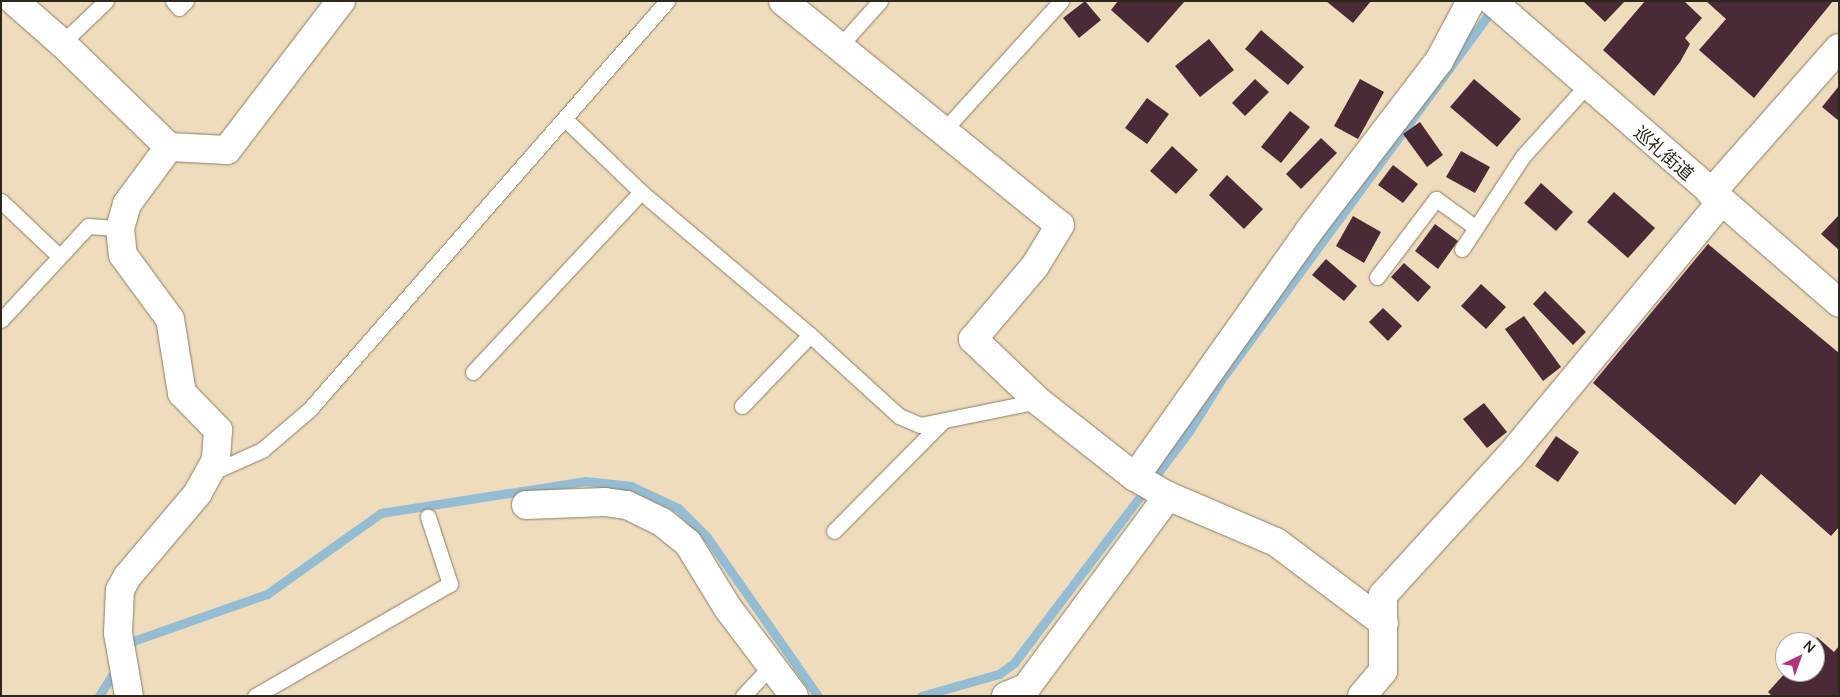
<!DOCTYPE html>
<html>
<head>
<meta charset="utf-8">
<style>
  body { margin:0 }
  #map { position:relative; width:1840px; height:697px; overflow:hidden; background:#eedcbd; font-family:Manrope,"Noto Sans JP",sans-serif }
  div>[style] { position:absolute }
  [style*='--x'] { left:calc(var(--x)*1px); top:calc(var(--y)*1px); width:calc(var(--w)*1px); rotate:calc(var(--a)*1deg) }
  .stream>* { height:9px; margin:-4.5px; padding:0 4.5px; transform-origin:4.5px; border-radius:4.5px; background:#94bdd3 }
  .building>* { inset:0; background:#4b2a38 }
  .roads { filter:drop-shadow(0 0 1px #8d7d61) drop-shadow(0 0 1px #8d7d61) }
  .service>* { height:15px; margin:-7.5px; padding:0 7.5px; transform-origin:7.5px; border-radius:7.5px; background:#fff }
  .minor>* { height:28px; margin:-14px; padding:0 14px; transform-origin:14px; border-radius:14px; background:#fff }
  .tertiary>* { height:28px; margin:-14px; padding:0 14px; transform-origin:14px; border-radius:14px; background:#fff }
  span { translate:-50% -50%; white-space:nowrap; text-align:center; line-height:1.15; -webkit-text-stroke:5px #fff; paint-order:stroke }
  .street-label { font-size:18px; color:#2e271b }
  .frame { position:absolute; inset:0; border:2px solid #2e271b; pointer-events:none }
  .north { position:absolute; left:1775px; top:632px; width:50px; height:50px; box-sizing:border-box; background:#fff; border:1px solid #aba9a4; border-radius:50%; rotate:42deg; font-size:14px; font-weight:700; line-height:20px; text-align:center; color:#2e271b }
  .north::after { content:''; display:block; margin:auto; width:18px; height:22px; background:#b5337d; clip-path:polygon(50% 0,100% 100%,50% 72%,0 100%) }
</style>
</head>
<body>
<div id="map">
  <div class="stream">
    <i style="--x:127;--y:650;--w:11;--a:-56"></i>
    <i style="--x:133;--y:641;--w:142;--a:-19.3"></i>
    <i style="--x:267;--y:594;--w:140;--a:-35.4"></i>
    <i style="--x:381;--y:513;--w:206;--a:-8.9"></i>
    <i style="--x:585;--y:481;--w:46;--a:6.2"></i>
    <i style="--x:631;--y:486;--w:52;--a:25.1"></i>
    <i style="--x:678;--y:508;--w:41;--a:45"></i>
    <i style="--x:707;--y:537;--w:194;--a:55.1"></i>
    <i style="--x:99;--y:696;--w:36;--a:-58"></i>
    <i style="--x:921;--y:696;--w:81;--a:-15.8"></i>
    <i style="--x:999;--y:674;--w:19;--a:-36"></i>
    <i style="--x:1014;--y:663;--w:292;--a:-52.9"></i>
    <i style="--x:1190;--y:430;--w:59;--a:-58.2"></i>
    <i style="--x:1221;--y:380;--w:461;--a:-53.8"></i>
  </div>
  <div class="building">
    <i style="clip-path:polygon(1085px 1px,1101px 20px,1079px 38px,1063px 18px)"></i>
    <i style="clip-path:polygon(1118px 1px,1185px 1px,1148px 43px,1111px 10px)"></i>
    <i style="clip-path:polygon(1326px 1px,1371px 1px,1353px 23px)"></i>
    <i style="clip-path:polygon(1583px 1px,1625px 1px,1605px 22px)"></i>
    <i style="clip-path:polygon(1645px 1px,1684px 1px,1702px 18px,1685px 38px,1690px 44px,1680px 62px,1654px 96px,1603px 50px)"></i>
    <i style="clip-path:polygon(1706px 1px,1833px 1px,1754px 98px,1699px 50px,1726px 19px)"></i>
    <i style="clip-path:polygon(1261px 30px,1304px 67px,1288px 85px,1245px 49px)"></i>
    <i style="clip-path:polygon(1209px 39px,1234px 70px,1200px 97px,1175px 66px)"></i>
    <i style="clip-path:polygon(1255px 79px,1269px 92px,1245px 116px,1232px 103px)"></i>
    <i style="clip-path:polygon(1360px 79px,1384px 92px,1358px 139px,1334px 126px)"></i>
    <i style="clip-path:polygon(1474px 79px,1521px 119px,1497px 147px,1450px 107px)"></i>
    <i style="clip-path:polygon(1839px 86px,1839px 121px,1822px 107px)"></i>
    <i style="clip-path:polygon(1147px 98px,1169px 114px,1147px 144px,1125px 128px)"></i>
    <i style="clip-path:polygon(1290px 111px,1310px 127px,1281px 163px,1261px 147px)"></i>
    <i style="clip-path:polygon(1420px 122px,1443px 155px,1427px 167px,1403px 134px)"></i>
    <i style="clip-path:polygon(1321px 138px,1337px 153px,1301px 189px,1286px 174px)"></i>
    <i style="clip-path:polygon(1172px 146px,1198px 170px,1176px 194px,1150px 171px)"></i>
    <i style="clip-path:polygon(1461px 151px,1490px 167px,1475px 193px,1446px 177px)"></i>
    <i style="clip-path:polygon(1393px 165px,1418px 184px,1403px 203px,1378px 185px)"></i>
    <i style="clip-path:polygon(1227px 175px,1263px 209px,1244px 229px,1209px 195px)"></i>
    <i style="clip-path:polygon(1541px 183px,1573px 212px,1556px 231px,1524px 203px)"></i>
    <i style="clip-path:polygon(1614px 192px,1655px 228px,1628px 258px,1587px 222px)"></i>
    <i style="clip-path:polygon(1839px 215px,1839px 250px,1821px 234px)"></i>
    <i style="clip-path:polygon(1353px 216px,1381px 232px,1364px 263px,1336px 246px)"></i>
    <i style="clip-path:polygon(1435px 224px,1458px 241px,1438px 269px,1415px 251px)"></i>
    <i style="clip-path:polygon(1708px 244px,1839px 353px,1839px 527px,1831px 536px,1761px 474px,1735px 505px,1593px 383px)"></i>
    <i style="clip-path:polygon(1326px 259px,1357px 286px,1344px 301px,1312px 275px)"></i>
    <i style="clip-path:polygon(1404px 263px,1431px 287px,1418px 302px,1391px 277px)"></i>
    <i style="clip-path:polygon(1481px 284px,1506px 307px,1486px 329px,1461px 306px)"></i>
    <i style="clip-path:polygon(1545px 291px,1586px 332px,1573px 345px,1533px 304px)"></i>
    <i style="clip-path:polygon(1383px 308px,1402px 326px,1388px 341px,1369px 322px)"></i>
    <i style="clip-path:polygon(1524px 316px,1561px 367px,1543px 381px,1505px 329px)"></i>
    <i style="clip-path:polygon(1484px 403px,1507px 432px,1487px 448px,1463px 419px)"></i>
    <i style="clip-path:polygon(1556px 436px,1579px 452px,1558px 482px,1535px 466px)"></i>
    <i style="clip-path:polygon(1817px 637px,1834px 652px,1839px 646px,1839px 696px,1772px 696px,1768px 692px,1786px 672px,1815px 672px,1813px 642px)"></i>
  </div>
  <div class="roads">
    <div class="service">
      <i style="--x:173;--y:1;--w:9;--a:49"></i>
      <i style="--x:179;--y:8;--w:10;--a:-45"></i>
      <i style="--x:62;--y:43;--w:61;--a:-43.7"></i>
      <i style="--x:838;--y:48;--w:63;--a:-48.2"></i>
      <i style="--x:565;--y:119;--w:105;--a:43.8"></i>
      <i style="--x:641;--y:192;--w:221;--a:40.2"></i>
      <i style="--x:810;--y:335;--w:120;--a:42.3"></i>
      <i style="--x:899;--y:416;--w:23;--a:23"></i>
      <i style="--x:920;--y:425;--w:120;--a:-11.5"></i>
      <i style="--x:945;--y:129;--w:173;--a:-47.8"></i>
      <i style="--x:1;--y:201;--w:80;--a:43.5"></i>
      <i style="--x:1462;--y:249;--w:111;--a:-56.7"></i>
      <i style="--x:1523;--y:156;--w:94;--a:-48"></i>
      <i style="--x:1377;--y:277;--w:98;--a:-52.9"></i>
      <i style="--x:1436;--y:199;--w:48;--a:35.7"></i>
      <i style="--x:1;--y:320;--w:128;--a:-47.2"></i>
      <i style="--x:88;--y:226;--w:32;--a:4"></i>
      <i style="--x:473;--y:372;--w:246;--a:-47"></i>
      <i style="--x:742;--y:406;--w:98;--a:-46.2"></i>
      <i style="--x:211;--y:469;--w:11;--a:-5"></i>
      <i style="--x:222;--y:468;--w:44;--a:-24.2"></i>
      <i style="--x:262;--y:450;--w:62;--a:-40.4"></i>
      <i style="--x:309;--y:410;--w:544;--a:-48.8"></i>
      <i style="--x:834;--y:531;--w:153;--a:-45.3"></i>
      <i style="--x:255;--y:696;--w:225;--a:-29.9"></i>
      <i style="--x:450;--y:584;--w:71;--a:-108.2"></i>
      <i style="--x:743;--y:696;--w:41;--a:-47"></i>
    </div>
    <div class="minor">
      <i style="--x:14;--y:1;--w:64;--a:41.2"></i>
      <i style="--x:62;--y:43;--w:149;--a:44.2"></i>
      <i style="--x:169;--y:147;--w:71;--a:126.4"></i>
      <i style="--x:127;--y:204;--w:25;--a:106"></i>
      <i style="--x:120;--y:228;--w:27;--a:84"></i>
      <i style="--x:123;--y:255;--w:79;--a:53.7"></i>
      <i style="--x:170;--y:319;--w:75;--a:80.8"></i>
      <i style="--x:182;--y:393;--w:52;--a:45.8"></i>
      <i style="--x:218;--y:430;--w:30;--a:94"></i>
      <i style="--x:216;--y:460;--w:38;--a:119"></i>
      <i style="--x:198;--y:493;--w:110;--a:130.2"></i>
      <i style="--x:127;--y:577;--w:15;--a:118"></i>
      <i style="--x:120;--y:590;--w:43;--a:92.7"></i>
      <i style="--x:118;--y:633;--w:64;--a:80.1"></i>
      <i style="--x:783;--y:1;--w:356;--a:39"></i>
      <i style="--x:1060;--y:225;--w:48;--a:121.4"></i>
      <i style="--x:1035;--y:266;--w:96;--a:130.3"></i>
      <i style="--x:973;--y:339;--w:90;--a:43.6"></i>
      <i style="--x:1038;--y:401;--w:123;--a:38.1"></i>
      <i style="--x:1135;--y:477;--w:38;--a:30"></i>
      <i style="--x:1168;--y:496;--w:117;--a:23.1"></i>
      <i style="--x:1276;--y:542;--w:135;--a:36.9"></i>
      <i style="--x:169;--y:147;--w:58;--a:3"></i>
      <i style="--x:227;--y:150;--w:188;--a:-52.6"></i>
      <i style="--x:1711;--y:193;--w:193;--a:-48.6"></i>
      <i style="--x:1135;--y:477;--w:301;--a:-54.7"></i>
      <i style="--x:1309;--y:231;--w:214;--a:-52.6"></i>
      <i style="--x:1439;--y:61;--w:68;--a:-61.9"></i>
      <i style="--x:526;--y:505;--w:79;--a:-2.2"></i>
      <i style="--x:605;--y:502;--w:22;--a:8"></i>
      <i style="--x:627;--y:505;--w:39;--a:26"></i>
      <i style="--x:662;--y:522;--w:33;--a:39"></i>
      <i style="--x:688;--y:543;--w:75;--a:58.6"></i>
      <i style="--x:727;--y:607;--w:111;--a:53"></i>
      <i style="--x:1006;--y:696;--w:22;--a:-22"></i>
      <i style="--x:1026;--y:688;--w:239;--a:-53.5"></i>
      <i style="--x:1362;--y:696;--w:33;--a:-50"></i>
      <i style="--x:1383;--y:671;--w:76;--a:-90"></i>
      <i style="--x:1383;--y:595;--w:190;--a:-47.6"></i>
      <i style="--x:1511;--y:455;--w:327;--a:-50.3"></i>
    </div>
    <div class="tertiary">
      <i style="--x:1492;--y:1;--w:460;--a:41"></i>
    </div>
  </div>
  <div class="street-label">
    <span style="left:1664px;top:153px;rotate:41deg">巡礼街道</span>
  </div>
  <div class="frame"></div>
  <div class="north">N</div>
</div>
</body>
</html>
